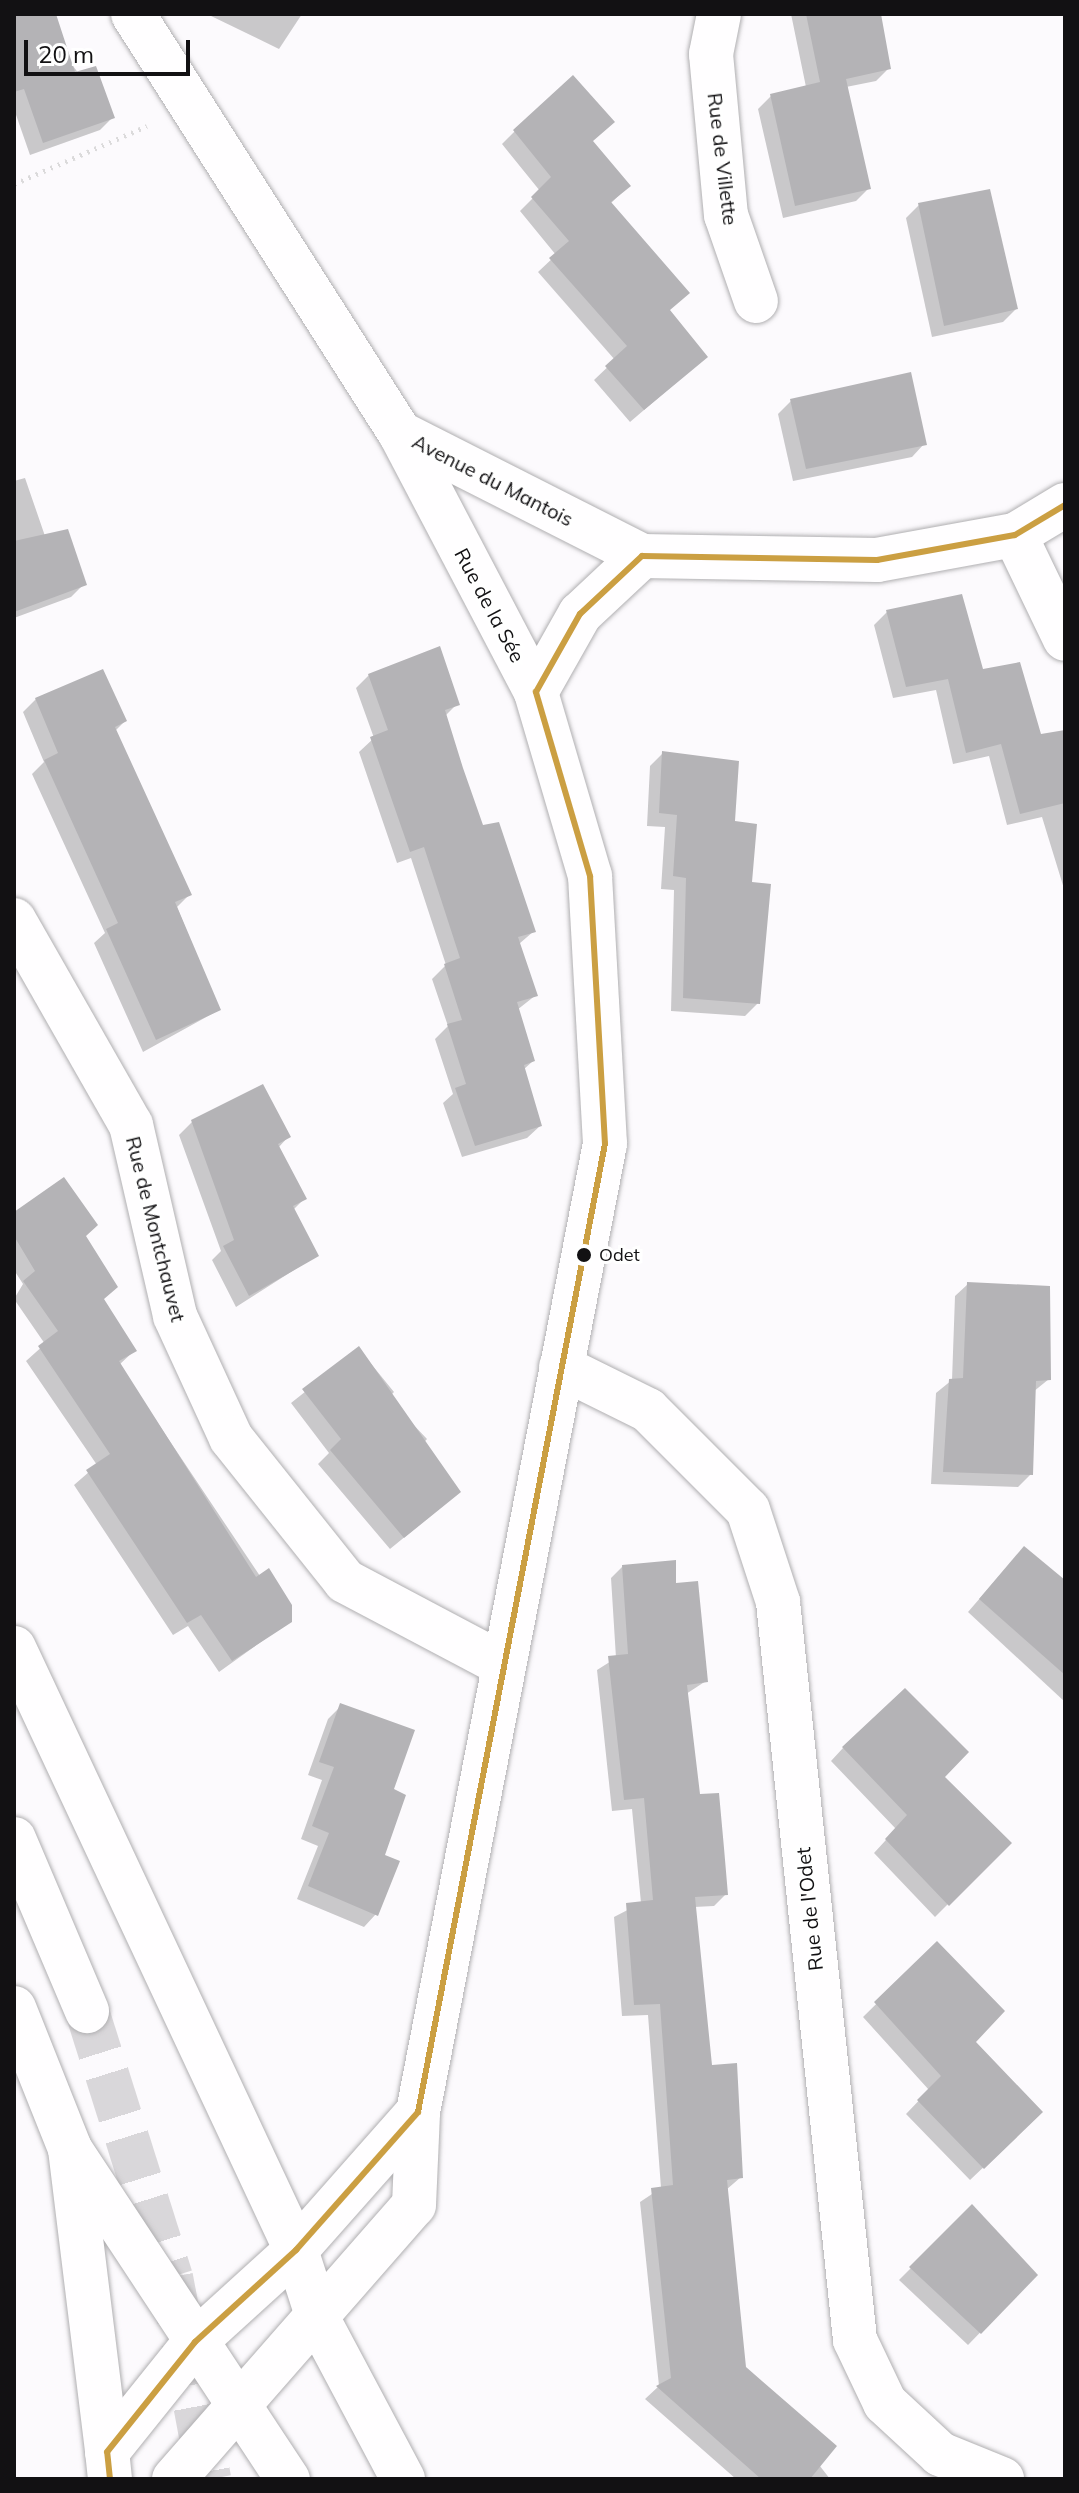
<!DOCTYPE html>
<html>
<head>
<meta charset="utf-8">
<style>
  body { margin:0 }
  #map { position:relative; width:1079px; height:2493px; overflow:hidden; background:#fcfafd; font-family:Mulish,sans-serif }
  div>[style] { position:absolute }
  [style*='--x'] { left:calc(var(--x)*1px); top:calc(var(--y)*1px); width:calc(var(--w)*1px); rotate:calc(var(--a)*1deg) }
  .shadow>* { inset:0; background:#0003 }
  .building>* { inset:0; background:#b4b3b6 }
  .primary-tunnel>* { height:44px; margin-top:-22px; transform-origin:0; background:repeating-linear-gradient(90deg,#d9d7da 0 44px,transparent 0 66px) }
  .path>* { height:5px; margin-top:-2.5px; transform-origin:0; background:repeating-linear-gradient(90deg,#dbdadb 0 2px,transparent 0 8px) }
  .roads { filter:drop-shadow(0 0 2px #b0afb1) drop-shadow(0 0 2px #b0afb1) }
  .minor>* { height:44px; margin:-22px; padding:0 22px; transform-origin:22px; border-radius:22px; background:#fffeff }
  .secondary>* { height:44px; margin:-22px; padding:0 22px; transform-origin:22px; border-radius:22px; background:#fffeff }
  .primary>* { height:44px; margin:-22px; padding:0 22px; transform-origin:22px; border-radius:22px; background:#fffeff }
  .bus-1>* { height:6px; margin:-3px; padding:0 3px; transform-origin:3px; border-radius:3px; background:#cb9f42 }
  .dots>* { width:22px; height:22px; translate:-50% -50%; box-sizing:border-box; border:4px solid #fff; border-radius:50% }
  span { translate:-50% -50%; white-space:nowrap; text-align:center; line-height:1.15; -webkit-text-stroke:6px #fff; paint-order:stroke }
  .bus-label { font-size:18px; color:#121113 }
  .left { translate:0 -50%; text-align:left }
  .street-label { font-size:20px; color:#121113 }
  .frame { position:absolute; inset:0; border:16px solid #121113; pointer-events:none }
  .scale { position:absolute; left:24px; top:40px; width:166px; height:36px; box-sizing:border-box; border:4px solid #121113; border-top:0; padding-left:10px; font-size:24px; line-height:28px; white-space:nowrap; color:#121113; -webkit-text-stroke:6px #fff; paint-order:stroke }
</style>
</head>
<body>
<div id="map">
  <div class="shadow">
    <i style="clip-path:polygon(14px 14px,34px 14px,112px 118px,100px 130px,30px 155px,14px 109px)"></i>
    <i style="clip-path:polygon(302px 14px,279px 49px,209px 15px,209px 14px)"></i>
    <i style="clip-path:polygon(791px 14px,879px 14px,889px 68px,876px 81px,846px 87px,869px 188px,856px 201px,783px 218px,758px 109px,771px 96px,806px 87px)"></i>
    <i style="clip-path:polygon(515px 131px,591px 142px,629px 186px,610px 204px,668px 311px,706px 357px,630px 422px,594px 380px,615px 360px,538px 272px,556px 255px,520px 211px,540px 191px,502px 144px)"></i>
    <i style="clip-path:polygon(919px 205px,1016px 309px,1003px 322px,932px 337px,906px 218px)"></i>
    <i style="clip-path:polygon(791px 401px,924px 444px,912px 457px,793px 481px,778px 414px)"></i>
    <i style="clip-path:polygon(25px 478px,45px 536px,84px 584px,71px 597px,14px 618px,14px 481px)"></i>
    <i style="clip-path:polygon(887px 612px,982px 672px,1039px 737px,1065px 732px,1065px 892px,1042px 817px,1007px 825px,989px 756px,953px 764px,936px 690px,893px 698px,874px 625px)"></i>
    <i style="clip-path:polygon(369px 675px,457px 704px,445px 716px,482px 828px,534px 931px,519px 944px,536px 995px,517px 1010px,533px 1061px,523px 1070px,540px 1126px,527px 1138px,462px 1157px,443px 1103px,453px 1094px,435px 1039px,448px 1026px,432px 979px,446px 965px,411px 858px,397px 863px,359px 752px,374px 738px,356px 688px)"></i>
    <i style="clip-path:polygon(36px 699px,125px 721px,115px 731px,190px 894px,177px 907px,219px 1010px,143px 1052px,94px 943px,105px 933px,32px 774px,44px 762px,23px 712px)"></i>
    <i style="clip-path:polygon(663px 753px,750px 883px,758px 1003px,745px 1016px,671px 1011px,674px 890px,661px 889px,665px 827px,647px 826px,650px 766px)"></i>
    <i style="clip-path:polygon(192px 1122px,289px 1136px,278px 1148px,304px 1199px,293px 1210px,316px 1256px,236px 1307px,212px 1260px,221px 1251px,179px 1135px)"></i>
    <i style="clip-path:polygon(14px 1215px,84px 1236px,102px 1300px,134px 1351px,119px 1365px,290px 1621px,219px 1672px,188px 1626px,173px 1635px,74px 1485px,97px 1465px,26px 1361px,45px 1344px,14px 1299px,23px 1284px,14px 1270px)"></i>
    <i style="clip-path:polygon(968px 1284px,1049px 1379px,1033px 1392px,1031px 1474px,1018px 1487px,931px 1484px,936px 1393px,952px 1380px,955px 1296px)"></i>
    <i style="clip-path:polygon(359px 1349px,394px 1392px,388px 1398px,427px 1439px,420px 1447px,445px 1504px,390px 1549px,318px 1464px,329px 1453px,291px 1403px)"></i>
    <i style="clip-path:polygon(1012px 1561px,1065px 1583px,1065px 1702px,968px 1612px)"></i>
    <i style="clip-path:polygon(623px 1566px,674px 1585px,706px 1681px,686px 1694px,698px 1796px,726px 1894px,714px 1906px,694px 1907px,711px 2067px,741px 2177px,726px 2190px,744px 2368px,830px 2479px,736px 2479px,645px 2399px,659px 2386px,640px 2202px,661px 2188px,648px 2015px,622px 2016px,614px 1917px,641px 1903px,632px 1809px,612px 1811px,597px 1670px,616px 1658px,611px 1578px)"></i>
    <i style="clip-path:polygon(341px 1706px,391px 1790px,376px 1914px,364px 1927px,297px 1899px,318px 1846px,301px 1839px,322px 1780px,308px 1775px,328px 1719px)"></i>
    <i style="clip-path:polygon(843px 1748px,943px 1777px,1009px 1843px,935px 1917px,874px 1853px,896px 1829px,831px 1761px)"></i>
    <i style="clip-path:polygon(937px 1944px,974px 2042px,1028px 2125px,970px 2180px,906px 2114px,929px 2090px,863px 2017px)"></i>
    <i style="clip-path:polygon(972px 2207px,1036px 2275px,968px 2345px,899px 2280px)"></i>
  </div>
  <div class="building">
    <i style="clip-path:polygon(14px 14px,56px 14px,75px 72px,96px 66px,115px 118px,43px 143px,24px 89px,14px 92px)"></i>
    <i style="clip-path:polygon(806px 14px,881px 14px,891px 69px,846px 79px,871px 189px,795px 206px,770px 94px,820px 82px)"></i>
    <i style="clip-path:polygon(573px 75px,615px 122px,593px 141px,631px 186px,611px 202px,690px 293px,670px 310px,708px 357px,644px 410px,605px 366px,627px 346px,549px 258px,569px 241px,531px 197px,551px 177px,513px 130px)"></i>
    <i style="clip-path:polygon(990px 189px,1018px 309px,944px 326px,918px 203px)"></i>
    <i style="clip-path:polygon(911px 372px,927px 445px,806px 469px,790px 399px)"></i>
    <i style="clip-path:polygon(68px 529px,87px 585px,14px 612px,14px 541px)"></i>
    <i style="clip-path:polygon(962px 594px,983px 669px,1020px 662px,1041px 734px,1065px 730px,1065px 803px,1020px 814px,1001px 744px,966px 753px,948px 679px,906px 687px,886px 610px)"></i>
    <i style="clip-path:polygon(440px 646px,460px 705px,445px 710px,463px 768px,483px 825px,499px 822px,536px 932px,518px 937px,538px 996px,517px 1002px,535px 1061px,524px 1065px,542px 1126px,475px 1146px,455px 1088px,466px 1084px,447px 1024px,462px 1020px,444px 964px,460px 958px,424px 847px,410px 852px,370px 737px,388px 730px,368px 674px)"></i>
    <i style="clip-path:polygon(103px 669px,127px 721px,115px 727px,192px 895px,175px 902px,221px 1010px,156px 1040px,106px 929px,118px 923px,44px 760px,58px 753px,35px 698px)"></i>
    <i style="clip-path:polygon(662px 751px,739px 761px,735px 821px,757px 824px,752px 882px,771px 884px,760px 1004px,683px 998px,686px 878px,673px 876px,677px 815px,659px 813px)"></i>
    <i style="clip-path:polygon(263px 1084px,291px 1137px,278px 1144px,307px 1199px,293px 1206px,319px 1256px,249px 1296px,223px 1246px,234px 1240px,191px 1120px)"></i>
    <i style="clip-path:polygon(64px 1177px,98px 1225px,86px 1236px,118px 1287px,104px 1299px,137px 1351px,119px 1361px,256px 1577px,269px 1568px,292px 1605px,292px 1622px,232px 1661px,201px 1615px,187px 1623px,86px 1470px,110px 1454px,38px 1346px,58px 1331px,23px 1281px,35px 1271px,14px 1236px,14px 1212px)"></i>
    <i style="clip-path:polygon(967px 1282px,1050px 1286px,1051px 1380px,1036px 1381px,1033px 1475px,943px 1472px,949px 1379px,963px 1378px)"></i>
    <i style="clip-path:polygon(359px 1346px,461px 1492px,404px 1538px,330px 1450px,341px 1439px,302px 1389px)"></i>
    <i style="clip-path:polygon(1024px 1546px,1065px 1580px,1065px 1675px,979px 1599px)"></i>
    <i style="clip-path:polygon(676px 1560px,676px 1583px,698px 1581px,708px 1682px,687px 1685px,700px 1794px,719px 1793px,724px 1848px,728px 1895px,695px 1897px,712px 2065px,737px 2063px,743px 2178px,727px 2180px,746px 2367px,837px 2446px,810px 2479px,761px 2479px,656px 2386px,671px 2378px,651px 2188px,673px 2185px,660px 2004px,634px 2005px,626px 1903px,653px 1900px,644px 1798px,624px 1800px,608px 1656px,628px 1654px,622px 1565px)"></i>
    <i style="clip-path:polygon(905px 1688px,969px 1752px,945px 1777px,1012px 1843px,949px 1906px,885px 1839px,907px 1815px,842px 1747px)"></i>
    <i style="clip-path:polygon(340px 1703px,415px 1730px,394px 1789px,406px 1795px,385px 1855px,400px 1861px,378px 1916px,308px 1886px,329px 1833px,312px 1826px,334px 1767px,319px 1762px)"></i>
    <i style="clip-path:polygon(937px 1941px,1005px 2011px,976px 2042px,1043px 2112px,984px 2169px,917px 2100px,941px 2076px,874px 2002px)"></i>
    <i style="clip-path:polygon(972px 2204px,1038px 2275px,981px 2334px,909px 2267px)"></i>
  </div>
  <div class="primary-tunnel">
    <i style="--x:87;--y:2011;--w:279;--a:72.5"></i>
    <i style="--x:171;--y:2277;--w:206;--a:79.3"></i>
  </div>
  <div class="path">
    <i style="--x:14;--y:184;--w:145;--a:-23.6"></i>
  </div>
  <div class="roads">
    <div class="minor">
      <i style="--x:133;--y:14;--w:497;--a:57.5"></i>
      <i style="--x:400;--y:433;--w:271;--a:26.9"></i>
      <i style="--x:642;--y:556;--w:235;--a:1"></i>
      <i style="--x:877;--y:560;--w:140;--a:-10.3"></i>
      <i style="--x:1015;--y:535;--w:58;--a:-31"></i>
      <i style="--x:719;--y:14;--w:41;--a:101.3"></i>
      <i style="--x:711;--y:54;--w:162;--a:84.7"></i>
      <i style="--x:726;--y:215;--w:91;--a:70.8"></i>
      <i style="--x:1015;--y:535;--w:115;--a:64.3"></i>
      <i style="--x:536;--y:692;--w:90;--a:-60.6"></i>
      <i style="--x:580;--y:614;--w:85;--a:-43.1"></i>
      <i style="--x:14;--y:920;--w:236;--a:60.3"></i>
      <i style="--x:131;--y:1125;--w:196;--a:77"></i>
      <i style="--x:175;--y:1316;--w:134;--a:65.3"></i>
      <i style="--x:231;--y:1438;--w:183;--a:51.4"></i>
      <i style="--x:345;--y:1581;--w:178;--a:27.9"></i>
      <i style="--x:561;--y:1367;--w:97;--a:26.3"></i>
      <i style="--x:648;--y:1410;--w:141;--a:45"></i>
      <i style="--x:748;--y:1510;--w:97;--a:71.9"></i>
      <i style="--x:778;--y:1602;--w:742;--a:84.04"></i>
      <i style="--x:855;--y:2340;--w:70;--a:64.5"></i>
      <i style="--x:885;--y:2403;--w:75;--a:42.8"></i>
      <i style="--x:940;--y:2454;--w:67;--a:22"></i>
      <i style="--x:70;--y:2149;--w:305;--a:83"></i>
      <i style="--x:110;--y:2479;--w:27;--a:-96"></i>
      <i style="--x:107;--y:2452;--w:141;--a:-51.3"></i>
      <i style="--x:195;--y:2342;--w:137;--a:-42.3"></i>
      <i style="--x:296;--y:2250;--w:184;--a:-48.5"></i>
      <i style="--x:418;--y:2112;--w:986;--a:-79.07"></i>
      <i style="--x:605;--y:1144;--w:268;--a:-93.2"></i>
      <i style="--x:590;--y:876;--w:192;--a:-106.4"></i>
      <i style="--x:536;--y:692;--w:293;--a:-117.7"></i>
      <i style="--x:174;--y:2479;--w:364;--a:-48.8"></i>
      <i style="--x:414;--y:2205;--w:93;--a:-87.5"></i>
    </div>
    <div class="secondary">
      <i style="--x:14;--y:1648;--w:665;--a:64.9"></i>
      <i style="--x:296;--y:2250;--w:75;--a:72.1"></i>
      <i style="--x:319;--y:2321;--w:179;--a:62"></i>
      <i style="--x:14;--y:2008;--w:152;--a:68.3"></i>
      <i style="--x:70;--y:2149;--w:396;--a:56.6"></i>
    </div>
    <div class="primary">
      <i style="--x:14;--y:1839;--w:187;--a:67"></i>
    </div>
  </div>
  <div class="bus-1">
    <i style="--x:642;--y:556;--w:235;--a:1"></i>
    <i style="--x:877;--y:560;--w:140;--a:-10.3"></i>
    <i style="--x:1015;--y:535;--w:58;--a:-31"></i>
    <i style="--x:536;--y:692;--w:90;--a:-60.6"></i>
    <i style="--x:580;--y:614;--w:85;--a:-43.1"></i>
    <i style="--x:110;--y:2479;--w:27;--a:-96"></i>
    <i style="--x:107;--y:2452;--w:141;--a:-51.3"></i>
    <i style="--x:195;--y:2342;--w:137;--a:-42.3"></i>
    <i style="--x:296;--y:2250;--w:184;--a:-48.5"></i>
    <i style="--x:418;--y:2112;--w:986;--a:-79.07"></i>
    <i style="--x:605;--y:1144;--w:268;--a:-93.2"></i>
    <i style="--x:590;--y:876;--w:192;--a:-106.4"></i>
  </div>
  <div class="dots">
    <i style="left:584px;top:1255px;background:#121113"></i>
  </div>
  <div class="bus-label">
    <span class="left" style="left:599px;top:1255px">Odet</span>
  </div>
  <div class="street-label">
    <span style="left:723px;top:159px;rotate:83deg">Rue de Villette</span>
    <span style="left:493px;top:480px;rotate:27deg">Avenue du Mantois</span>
    <span style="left:490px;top:605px;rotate:62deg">Rue de la Sée</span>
    <span style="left:156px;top:1229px;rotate:76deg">Rue de Montchauvet</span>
    <span style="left:809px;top:1909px;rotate:-96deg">Rue de l'Odet</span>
  </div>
  <div class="frame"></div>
  <div class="scale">20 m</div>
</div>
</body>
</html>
